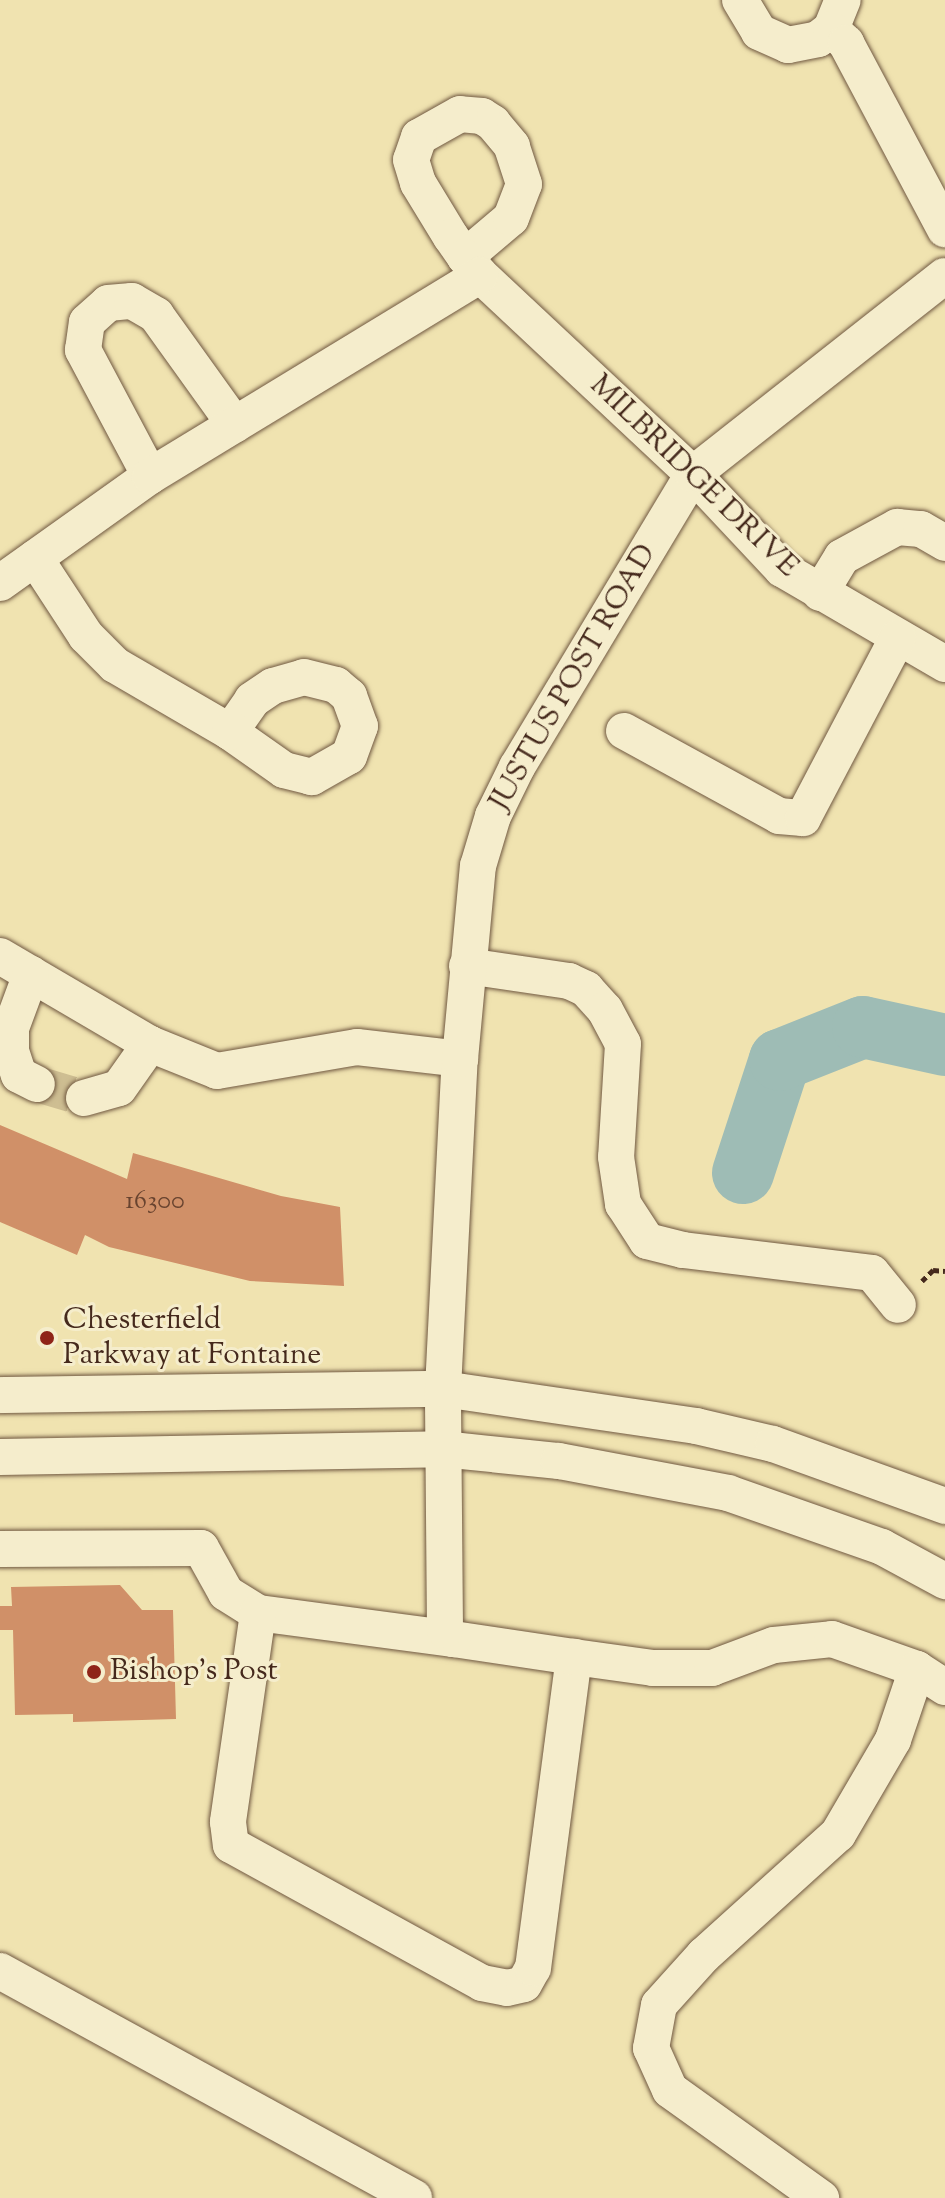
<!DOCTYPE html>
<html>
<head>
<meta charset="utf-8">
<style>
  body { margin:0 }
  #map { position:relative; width:945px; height:2198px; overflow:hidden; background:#f0e3b0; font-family:"Sorts Mill Goudy",serif }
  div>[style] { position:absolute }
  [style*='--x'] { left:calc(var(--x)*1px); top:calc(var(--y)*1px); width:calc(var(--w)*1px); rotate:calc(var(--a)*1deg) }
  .river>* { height:62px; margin:-31px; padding:0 31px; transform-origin:31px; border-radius:31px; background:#9ebcb5 }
  .building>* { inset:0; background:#d09068 }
  .minor-tunnel>* { height:36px; margin-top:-18px; transform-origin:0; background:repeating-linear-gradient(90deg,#cebe92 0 36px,transparent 0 54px) }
  .path>* { height:5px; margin-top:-2.5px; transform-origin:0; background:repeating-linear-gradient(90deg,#45291c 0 6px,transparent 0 10px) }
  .roads { filter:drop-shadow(0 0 2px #705841) drop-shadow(0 0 2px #705841) }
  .minor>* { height:36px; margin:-18px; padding:0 18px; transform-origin:18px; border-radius:18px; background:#f5edcc }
  .dots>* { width:22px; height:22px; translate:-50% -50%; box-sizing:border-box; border:4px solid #f5edcc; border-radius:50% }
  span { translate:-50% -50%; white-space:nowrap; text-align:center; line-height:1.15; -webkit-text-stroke:6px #f5edcc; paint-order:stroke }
  .number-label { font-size:26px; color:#68432f }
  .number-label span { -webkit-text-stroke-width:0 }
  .street-label { font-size:30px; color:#45291c }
  .poi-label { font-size:30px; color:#45291c }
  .left { translate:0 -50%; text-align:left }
</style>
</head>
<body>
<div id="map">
  <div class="river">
    <i style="--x:743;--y:1173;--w:119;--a:-71.9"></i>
    <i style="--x:780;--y:1060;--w:89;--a:-21.7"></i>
    <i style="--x:863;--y:1027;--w:84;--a:12.4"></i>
  </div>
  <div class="building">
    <i style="clip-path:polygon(0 1125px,127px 1179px,133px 1153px,281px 1196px,340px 1207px,344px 1286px,250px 1281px,109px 1247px,85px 1235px,77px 1255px,0 1222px)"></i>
    <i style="clip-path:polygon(120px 1585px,142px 1610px,173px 1610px,176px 1719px,73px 1722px,73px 1714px,15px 1715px,13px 1630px,0 1630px,0 1606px,12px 1606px,11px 1587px)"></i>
  </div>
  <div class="minor-tunnel">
    <i style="--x:37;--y:1084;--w:49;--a:16.6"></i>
  </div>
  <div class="path">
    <i style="--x:922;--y:1281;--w:16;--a:-45"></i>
    <i style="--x:933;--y:1270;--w:12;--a:5"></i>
  </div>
  <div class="roads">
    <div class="minor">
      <i style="--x:740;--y:0;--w:37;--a:59"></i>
      <i style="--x:759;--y:32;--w:32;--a:24"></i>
      <i style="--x:788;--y:45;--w:31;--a:-11"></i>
      <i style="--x:818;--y:39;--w:16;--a:-38"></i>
      <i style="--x:831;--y:29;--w:31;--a:-68"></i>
      <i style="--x:831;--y:29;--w:21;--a:43"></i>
      <i style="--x:846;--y:43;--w:211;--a:62"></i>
      <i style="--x:465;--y:257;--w:60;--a:-40.3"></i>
      <i style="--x:511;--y:218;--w:36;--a:-69"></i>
      <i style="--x:524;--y:184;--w:40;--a:-108"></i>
      <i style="--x:512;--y:146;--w:30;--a:-130"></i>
      <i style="--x:493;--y:123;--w:13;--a:-148"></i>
      <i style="--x:482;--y:116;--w:22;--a:-175"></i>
      <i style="--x:460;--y:114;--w:47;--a:150.7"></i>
      <i style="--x:419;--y:137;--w:24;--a:109"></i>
      <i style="--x:411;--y:160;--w:24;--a:73"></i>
      <i style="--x:418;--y:183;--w:63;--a:58.6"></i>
      <i style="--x:451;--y:237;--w:24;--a:55"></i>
      <i style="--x:465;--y:257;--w:23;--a:50"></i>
      <i style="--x:480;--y:275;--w:291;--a:43.1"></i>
      <i style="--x:693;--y:474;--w:130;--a:46.9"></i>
      <i style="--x:782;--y:569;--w:189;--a:30.2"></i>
      <i style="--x:150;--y:476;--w:143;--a:-118"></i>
      <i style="--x:83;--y:350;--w:28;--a:-82"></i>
      <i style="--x:87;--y:322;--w:28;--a:-42"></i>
      <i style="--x:108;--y:303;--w:24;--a:-5"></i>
      <i style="--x:132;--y:301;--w:28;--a:30"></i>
      <i style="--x:156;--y:315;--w:135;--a:54.3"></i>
      <i style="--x:35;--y:558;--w:93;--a:56.8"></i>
      <i style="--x:86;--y:636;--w:41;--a:45"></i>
      <i style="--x:115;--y:665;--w:133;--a:30.2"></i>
      <i style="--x:0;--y:583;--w:184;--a:-35.5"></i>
      <i style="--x:150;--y:476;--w:386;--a:-31.3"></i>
      <i style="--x:820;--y:593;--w:42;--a:-58.6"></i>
      <i style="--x:842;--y:557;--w:63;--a:-28.6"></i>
      <i style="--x:897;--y:527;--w:24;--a:5"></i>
      <i style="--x:921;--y:529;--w:28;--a:30"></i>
      <i style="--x:304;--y:677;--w:33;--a:14"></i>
      <i style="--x:336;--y:685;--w:17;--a:40"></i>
      <i style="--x:349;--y:696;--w:32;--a:70"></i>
      <i style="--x:360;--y:726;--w:32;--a:110"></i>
      <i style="--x:349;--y:756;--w:43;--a:150.4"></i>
      <i style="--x:312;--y:777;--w:29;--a:-166"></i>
      <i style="--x:284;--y:770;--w:66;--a:-144.9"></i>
      <i style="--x:230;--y:732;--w:39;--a:-55"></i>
      <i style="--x:252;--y:700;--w:25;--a:-34"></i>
      <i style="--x:273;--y:686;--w:32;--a:-16"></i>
      <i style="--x:624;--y:731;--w:177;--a:28.7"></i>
      <i style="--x:779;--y:816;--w:24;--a:5"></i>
      <i style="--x:803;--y:818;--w:204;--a:-62.3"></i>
      <i style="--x:0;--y:956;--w:174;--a:30.4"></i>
      <i style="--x:150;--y:1044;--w:72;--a:21.9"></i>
      <i style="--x:217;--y:1071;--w:142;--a:-9.7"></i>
      <i style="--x:357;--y:1047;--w:104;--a:6.6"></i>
      <i style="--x:467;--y:966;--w:103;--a:8.4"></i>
      <i style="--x:569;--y:981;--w:19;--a:25"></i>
      <i style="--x:586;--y:989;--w:28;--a:48"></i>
      <i style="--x:605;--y:1010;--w:38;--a:62"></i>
      <i style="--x:623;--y:1044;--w:113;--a:93.5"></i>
      <i style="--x:616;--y:1157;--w:48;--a:81.5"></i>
      <i style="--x:623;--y:1204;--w:44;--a:57"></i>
      <i style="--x:647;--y:1241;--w:37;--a:14"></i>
      <i style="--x:683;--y:1250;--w:190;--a:6.9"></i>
      <i style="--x:872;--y:1273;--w:41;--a:50.9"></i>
      <i style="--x:31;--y:974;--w:58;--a:110.3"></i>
      <i style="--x:11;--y:1028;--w:23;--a:90"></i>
      <i style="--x:11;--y:1051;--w:25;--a:72"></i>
      <i style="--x:19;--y:1075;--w:20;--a:27"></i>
      <i style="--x:84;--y:1098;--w:36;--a:-16"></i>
      <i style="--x:119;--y:1088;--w:54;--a:-54.8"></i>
      <i style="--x:0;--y:1395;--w:443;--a:-0.8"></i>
      <i style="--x:443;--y:1389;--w:256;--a:8.3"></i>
      <i style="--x:696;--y:1426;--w:79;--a:13.2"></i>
      <i style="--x:773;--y:1444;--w:183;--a:19.8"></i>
      <i style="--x:0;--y:1457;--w:442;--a:-1"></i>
      <i style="--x:442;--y:1449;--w:118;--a:5.9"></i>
      <i style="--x:559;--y:1461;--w:172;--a:10.7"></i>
      <i style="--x:728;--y:1493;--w:163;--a:19.3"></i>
      <i style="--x:882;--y:1547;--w:72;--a:28.4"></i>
      <i style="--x:0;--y:1549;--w:201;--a:-0.3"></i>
      <i style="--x:201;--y:1548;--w:51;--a:60.9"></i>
      <i style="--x:226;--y:1593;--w:38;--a:32"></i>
      <i style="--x:258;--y:1613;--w:197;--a:7.6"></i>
      <i style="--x:258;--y:1613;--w:211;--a:98.2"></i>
      <i style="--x:228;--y:1822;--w:23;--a:83"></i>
      <i style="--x:231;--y:1845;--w:286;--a:28.8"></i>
      <i style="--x:482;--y:1983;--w:25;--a:11"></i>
      <i style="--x:507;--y:1988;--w:17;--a:-13"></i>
      <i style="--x:524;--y:1984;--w:18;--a:-61"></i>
      <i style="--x:533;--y:1968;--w:314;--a:-82.5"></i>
      <i style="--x:574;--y:1657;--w:122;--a:-171.5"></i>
      <i style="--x:453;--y:1639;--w:12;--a:-132"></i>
      <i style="--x:445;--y:1630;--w:241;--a:-90.5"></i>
      <i style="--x:443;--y:1389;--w:330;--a:-87.1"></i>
      <i style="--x:460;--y:1059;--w:194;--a:-84.7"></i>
      <i style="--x:478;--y:866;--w:52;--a:-73.3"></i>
      <i style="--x:493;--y:816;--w:55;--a:-63.9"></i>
      <i style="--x:517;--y:767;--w:342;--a:-59"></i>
      <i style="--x:693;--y:474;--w:320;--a:-38.2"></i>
      <i style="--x:574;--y:1657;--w:80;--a:7.9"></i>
      <i style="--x:653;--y:1668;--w:59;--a:0"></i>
      <i style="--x:712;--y:1668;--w:66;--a:-20.4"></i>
      <i style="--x:774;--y:1645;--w:58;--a:-5.9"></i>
      <i style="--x:832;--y:1639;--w:90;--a:19.4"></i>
      <i style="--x:917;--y:1669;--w:75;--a:108.7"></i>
      <i style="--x:893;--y:1740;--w:109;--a:120.3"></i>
      <i style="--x:838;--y:1834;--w:181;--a:137.9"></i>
      <i style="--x:704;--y:1955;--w:67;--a:132"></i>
      <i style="--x:659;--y:2005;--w:44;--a:100.5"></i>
      <i style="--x:651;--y:2048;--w:46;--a:65.7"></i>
      <i style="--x:670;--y:2090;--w:186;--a:35.6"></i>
      <i style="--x:917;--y:1669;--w:33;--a:33"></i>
      <i style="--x:0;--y:1971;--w:472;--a:28.7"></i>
    </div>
  </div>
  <div class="dots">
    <i style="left:47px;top:1338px;background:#8f2418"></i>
    <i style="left:94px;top:1672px;background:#8f2418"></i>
  </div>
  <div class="number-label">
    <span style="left:155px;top:1202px">16300</span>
  </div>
  <div class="street-label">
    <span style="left:693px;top:477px;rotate:44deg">MILBRIDGE DRIVE</span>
    <span style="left:574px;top:678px;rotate:-60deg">JUSTUS POST ROAD</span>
  </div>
  <div class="poi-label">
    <span class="left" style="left:63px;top:1338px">Chesterfield<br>Parkway at Fontaine</span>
    <span class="left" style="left:110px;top:1672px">Bishop's Post</span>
  </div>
</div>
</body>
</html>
